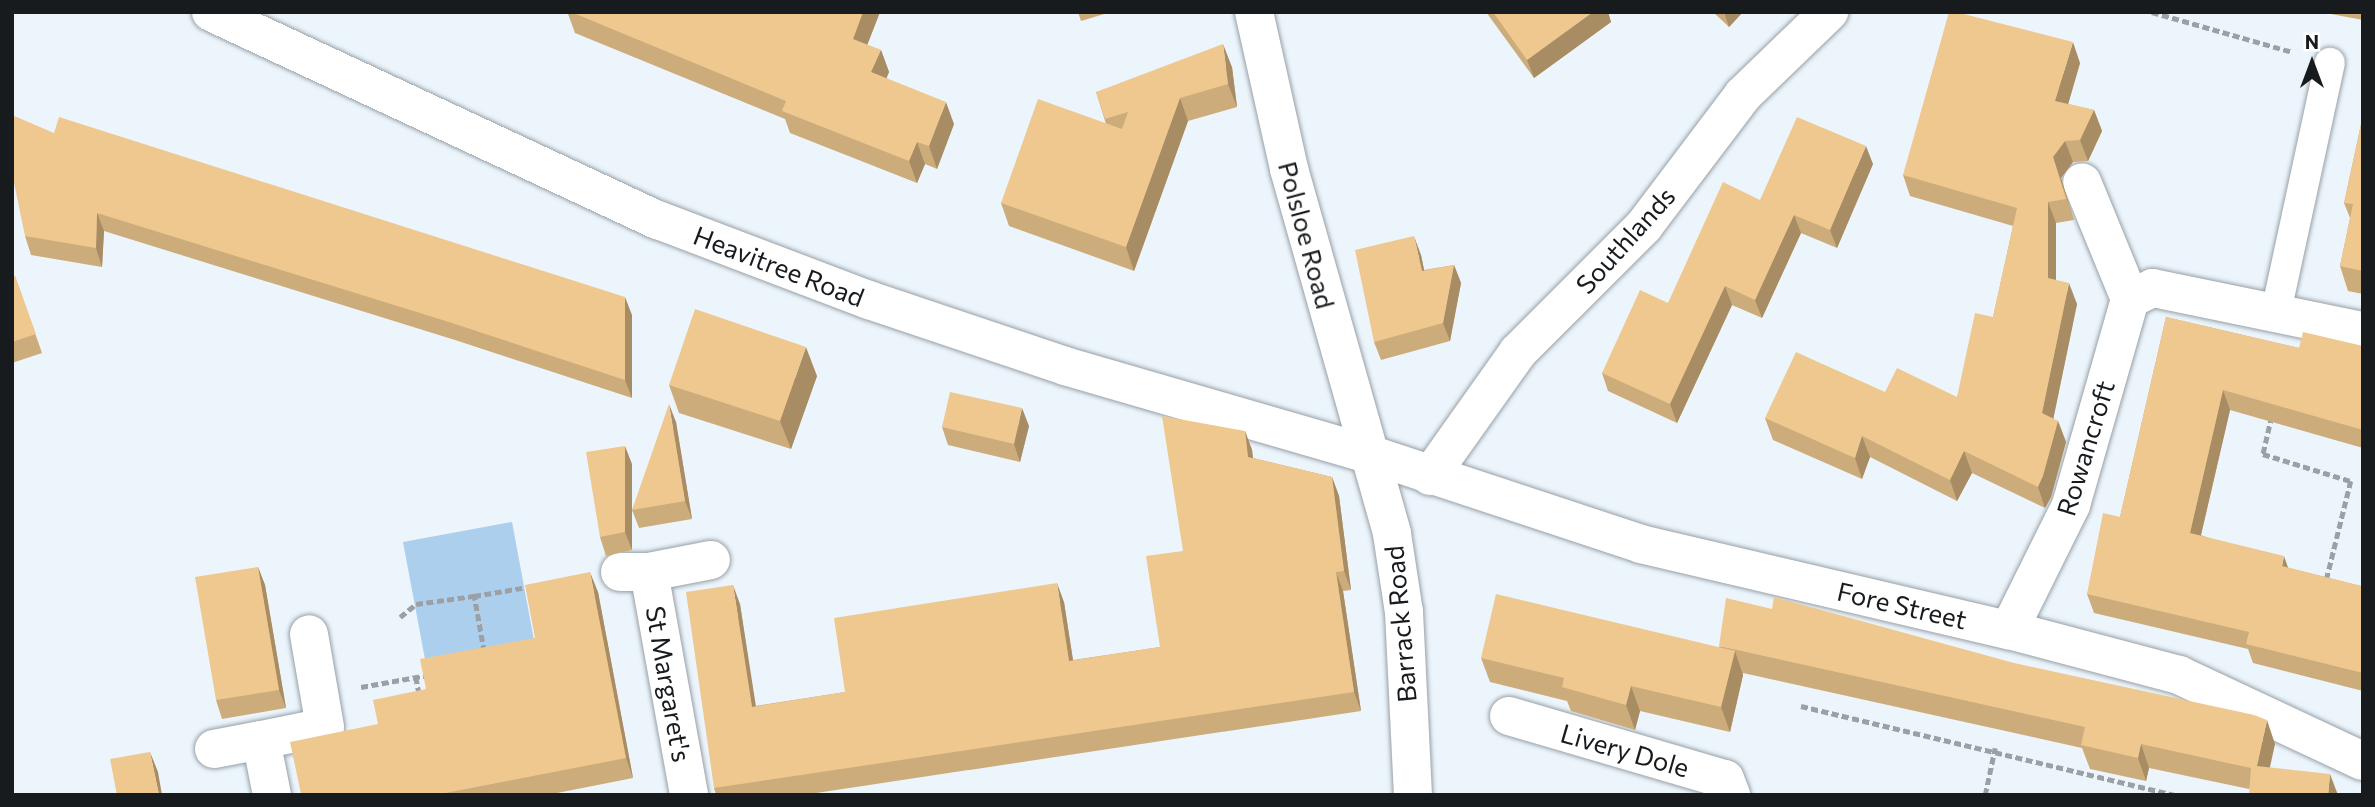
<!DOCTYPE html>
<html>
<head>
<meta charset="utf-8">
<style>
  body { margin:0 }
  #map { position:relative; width:2375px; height:807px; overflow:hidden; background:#ecf5fc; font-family:Commissioner,sans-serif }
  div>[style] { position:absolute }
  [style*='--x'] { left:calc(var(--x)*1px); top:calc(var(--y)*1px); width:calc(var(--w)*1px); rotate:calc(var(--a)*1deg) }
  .green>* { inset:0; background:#accfed }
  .path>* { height:4.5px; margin-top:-2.25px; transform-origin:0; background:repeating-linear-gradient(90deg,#9aa0a6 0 7px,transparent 0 10.5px) }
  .roads { filter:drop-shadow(0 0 2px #98a0a7) drop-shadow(0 0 2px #98a0a7) }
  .pedestrian>* { height:30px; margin:-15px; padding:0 15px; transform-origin:15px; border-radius:15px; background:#fff }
  .minor>* { height:38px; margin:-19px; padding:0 19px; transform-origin:19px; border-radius:19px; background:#fff }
  .tertiary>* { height:38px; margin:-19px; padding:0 19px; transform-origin:19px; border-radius:19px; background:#fff }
  .secondary>* { height:38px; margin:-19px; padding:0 19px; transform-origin:19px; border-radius:19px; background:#fff }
  .wall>* { inset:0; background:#cdac7b }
  .shaded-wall>* { inset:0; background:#a78c64 }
  .building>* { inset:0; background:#eec88f }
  span { translate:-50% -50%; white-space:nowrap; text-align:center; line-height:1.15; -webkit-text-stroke:5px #fff; paint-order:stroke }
  .street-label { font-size:26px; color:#181b1e }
  .frame { position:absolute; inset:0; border:14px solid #181b1e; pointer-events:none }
  .north { position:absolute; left:2277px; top:28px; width:70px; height:70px; -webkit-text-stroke:5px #fff; paint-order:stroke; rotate:0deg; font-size:19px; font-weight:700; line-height:28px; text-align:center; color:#181b1e }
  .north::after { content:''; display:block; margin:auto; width:24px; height:32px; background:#181b1e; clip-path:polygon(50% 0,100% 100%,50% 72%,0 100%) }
</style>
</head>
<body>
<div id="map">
  <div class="green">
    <i style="clip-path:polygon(512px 522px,536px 651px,427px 670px,403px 542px)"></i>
  </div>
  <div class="path">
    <i style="--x:2152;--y:12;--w:146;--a:15.9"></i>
    <i style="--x:2272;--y:416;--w:39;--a:103"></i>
    <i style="--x:2263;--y:454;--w:92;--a:17.1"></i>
    <i style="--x:2351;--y:481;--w:104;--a:103.9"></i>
    <i style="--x:400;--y:617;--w:21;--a:-39"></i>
    <i style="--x:416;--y:604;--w:59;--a:-7.9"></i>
    <i style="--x:484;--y:652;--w:57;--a:-100.1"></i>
    <i style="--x:474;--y:596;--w:49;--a:-9.5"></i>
    <i style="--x:416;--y:677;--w:20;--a:79"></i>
    <i style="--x:361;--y:687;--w:68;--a:-10.2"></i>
    <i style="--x:1801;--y:706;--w:384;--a:13.4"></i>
    <i style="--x:1985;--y:795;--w:48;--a:-78"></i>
  </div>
  <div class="roads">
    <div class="pedestrian">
      <i style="--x:2276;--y:312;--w:255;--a:-77.8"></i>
    </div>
    <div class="minor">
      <i style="--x:2130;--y:299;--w:25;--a:-26"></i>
      <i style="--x:2153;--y:288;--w:214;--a:11.6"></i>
      <i style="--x:1430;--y:476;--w:152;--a:-54.6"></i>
      <i style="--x:1518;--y:352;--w:178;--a:-45"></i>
      <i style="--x:1644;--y:226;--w:164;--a:-52.9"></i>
      <i style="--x:1743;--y:95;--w:120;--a:-44"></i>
      <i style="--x:620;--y:572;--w:29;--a:0"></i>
      <i style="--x:649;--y:572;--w:63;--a:-11"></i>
      <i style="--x:649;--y:572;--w:227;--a:79.8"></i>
      <i style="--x:2009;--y:630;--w:140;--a:-63.6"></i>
      <i style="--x:2071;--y:505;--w:214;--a:-74"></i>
      <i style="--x:2130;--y:299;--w:126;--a:-112.3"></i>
      <i style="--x:1509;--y:716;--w:225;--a:16.3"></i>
      <i style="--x:1725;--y:779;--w:17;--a:69"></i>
      <i style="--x:214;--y:749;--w:48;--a:-10.8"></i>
      <i style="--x:272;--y:795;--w:56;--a:-101.3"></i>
      <i style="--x:261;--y:740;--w:65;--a:-11.5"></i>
      <i style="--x:325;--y:727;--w:94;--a:-99.8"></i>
    </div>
    <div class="tertiary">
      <i style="--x:1254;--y:12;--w:161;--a:77.4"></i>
      <i style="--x:1289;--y:169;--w:379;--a:74.2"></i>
      <i style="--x:1392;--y:534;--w:79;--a:81.3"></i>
      <i style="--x:1404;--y:612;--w:183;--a:87.2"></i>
    </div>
    <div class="secondary">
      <i style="--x:211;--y:12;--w:493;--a:25"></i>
      <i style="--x:658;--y:220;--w:226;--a:20.8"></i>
      <i style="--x:869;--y:300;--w:207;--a:18.6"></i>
      <i style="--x:1065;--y:366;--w:320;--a:16.2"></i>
      <i style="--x:1372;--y:455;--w:283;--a:18.3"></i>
      <i style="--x:1641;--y:544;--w:378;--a:13.2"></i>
      <i style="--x:2009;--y:630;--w:176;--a:14.8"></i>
      <i style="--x:2179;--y:675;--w:203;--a:25.1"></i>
    </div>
  </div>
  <div class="wall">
    <i style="clip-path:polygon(564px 12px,880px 12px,867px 45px,881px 50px,889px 72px,886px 78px,954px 124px,937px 169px,925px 164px,917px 183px,790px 133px,785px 119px,575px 33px,568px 14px)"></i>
    <i style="clip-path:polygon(1078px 12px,1111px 12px,1081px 21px)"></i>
    <i style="clip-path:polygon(1486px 12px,1608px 12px,1611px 22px,1534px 78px)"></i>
    <i style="clip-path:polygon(1713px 12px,1743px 12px,1729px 27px)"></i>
    <i style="clip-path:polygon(2320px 12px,2363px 12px,2363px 20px)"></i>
    <i style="clip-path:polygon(2080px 63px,2068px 104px,2094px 110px,2102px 131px,2088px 161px,2073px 162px,2061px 178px,2074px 220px,2056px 223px,2056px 280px,2077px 304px,2053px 419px,2058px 421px,2066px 442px,2051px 497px,2045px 508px,1972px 473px,1957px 501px,1870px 457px,1862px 479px,1773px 440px,1765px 418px,1885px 392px,1957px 397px,1993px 317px,2013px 226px,1910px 196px,1903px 175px)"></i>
    <i style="clip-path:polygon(1232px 67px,1237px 107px,1188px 121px,1134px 271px,1009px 226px,1001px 203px,1106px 124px,1096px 92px)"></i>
    <i style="clip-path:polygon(2363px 115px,2363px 294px,2348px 291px,2340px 266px,2350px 218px,2344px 203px)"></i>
    <i style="clip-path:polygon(54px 133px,632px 315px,632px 398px,455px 340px,104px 231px,102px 267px,31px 255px,25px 236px)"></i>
    <i style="clip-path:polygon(1873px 164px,1837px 248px,1801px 233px,1762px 318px,1732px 305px,1677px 423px,1608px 391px,1602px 373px,1668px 303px,1760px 200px)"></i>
    <i style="clip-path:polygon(1421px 255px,1424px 270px,1454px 265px,1461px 283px,1450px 341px,1381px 360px,1374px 342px)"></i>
    <i style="clip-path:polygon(15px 276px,42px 353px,12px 363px,12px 277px)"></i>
    <i style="clip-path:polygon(2166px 317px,2299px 348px,2363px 346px,2363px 448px,2230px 410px,2201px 535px,2289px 568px,2361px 586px,2363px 579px,2363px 691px,2253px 663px,2248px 649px,2094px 613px,2087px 594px,2120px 517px)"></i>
    <i style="clip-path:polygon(817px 376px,791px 449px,679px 413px,669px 385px)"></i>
    <i style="clip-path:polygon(676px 422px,692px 519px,639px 528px,632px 510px)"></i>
    <i style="clip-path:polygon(1029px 426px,1020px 462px,948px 445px,942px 427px)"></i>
    <i style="clip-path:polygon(1245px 431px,1252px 450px,1253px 458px,1332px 477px,1339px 496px,1351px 590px,1343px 591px,1361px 711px,803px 795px,716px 795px,714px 788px,740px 604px,755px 706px,845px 692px,1064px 602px,1073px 660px,1160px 647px,1183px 551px)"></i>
    <i style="clip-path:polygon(632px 464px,632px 550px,606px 556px,600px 537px)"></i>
    <i style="clip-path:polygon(258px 567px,265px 585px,286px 708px,222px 719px,216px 700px)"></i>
    <i style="clip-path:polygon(598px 592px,633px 778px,547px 795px,297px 795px,301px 794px,426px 689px,535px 638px)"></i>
    <i style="clip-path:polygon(1719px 646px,2275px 744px,2249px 789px,2149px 768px,2146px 781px,2090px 769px,2082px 748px,1743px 673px,1743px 675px,1730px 732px,1640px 711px,1635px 730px,1571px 711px,1567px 701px,1490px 682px,1481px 658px,1720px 647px)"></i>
  </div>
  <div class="shaded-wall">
    <i style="clip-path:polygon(863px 12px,880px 12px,861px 61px,853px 39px)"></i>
    <i style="clip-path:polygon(1593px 12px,1608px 12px,1611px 22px,1534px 78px,1527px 60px)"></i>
    <i style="clip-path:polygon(1724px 12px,1743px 12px,1729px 27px)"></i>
    <i style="clip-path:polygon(2073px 42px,2080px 63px,2063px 122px,2055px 101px)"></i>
    <i style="clip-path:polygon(1223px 44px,1232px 67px,1237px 107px,1228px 84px)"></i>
    <i style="clip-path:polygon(881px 50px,889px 72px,880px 95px,871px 72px)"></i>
    <i style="clip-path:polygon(1180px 98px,1188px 121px,1134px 271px,1126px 247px)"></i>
    <i style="clip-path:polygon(946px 102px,954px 124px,937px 169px,929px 146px)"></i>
    <i style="clip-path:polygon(2094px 110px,2102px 131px,2088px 161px,2080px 140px)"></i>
    <i style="clip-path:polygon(2065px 141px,2073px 162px,2061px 178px,2074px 220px,2053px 157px)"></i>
    <i style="clip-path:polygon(917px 142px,925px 164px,917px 183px,909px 161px)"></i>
    <i style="clip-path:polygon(1866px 146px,1873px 164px,1837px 248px,1830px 230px)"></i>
    <i style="clip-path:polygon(2048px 202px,2056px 223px,2056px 299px,2048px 278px)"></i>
    <i style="clip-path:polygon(97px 213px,104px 231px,102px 267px,96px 248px)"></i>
    <i style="clip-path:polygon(1794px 215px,1801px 233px,1762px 318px,1755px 300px)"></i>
    <i style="clip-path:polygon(1414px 236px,1421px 255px,1428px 289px,1422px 271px)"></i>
    <i style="clip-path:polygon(1454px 265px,1461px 283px,1450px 341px,1443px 323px)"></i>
    <i style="clip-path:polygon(2069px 283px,2077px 304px,2050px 435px,2042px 413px)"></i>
    <i style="clip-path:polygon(1725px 286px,1732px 305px,1677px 423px,1670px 404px)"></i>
    <i style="clip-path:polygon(625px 297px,632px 315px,632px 398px,625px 380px)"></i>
    <i style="clip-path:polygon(806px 347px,817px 376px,791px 449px,780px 421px)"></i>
    <i style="clip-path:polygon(2223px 390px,2230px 410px,2197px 552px,2190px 533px)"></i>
    <i style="clip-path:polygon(669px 404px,676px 422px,692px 519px,685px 501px)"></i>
    <i style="clip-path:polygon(1022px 408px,1029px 426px,1020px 462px,1014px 444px)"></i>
    <i style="clip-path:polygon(2058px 421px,2066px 442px,2051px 497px,2045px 508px,2038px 487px)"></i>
    <i style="clip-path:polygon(1245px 431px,1252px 450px,1255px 476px,1248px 457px)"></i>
    <i style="clip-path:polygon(1862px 436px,1870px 457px,1862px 479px,1855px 458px)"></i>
    <i style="clip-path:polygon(625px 446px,632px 464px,632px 550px,625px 532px)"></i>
    <i style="clip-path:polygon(1964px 451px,1972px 473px,1957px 501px,1950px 480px)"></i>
    <i style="clip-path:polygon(1332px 477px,1339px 496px,1351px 590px,1344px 571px)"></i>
    <i style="clip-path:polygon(2284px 556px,2291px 576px,2282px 566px)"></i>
    <i style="clip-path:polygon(258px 567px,265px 585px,286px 708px,279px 690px)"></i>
    <i style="clip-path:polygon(590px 572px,598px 592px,633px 778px,626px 758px)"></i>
    <i style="clip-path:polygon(1336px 572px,1343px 591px,1361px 711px,1354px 692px)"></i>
    <i style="clip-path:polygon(1057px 583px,1064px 602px,1076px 680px,1069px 661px)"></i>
    <i style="clip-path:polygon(733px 585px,740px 604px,759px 726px,752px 707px)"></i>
    <i style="clip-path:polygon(1735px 651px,1743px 675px,1730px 732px,1721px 707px)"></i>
    <i style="clip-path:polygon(1631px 686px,1640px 711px,1635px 730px,1626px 705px)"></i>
    <i style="clip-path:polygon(2267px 720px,2275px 744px,2265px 790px,2257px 766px)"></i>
    <i style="clip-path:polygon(2141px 744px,2149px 768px,2146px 781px,2138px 758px)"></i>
    <i style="clip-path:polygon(150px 752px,158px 772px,162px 795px,159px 795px)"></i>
    <i style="clip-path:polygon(2330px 774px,2338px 795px,2328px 795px)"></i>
  </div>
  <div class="building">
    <i style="clip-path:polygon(571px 12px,863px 12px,853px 39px,881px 50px,871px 72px,946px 102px,929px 146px,917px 142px,909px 161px,782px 111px,786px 101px)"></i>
    <i style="clip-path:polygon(1493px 12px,1593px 12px,1527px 60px)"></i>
    <i style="clip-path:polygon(1949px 12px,1956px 12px,2073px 42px,2055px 101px,2094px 110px,2080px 140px,2065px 141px,2053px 157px,2066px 199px,2048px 202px,2048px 278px,2069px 283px,2042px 413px,2058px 421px,2043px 476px,2038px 487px,1964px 451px,1950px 480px,1862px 436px,1855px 458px,1765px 418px,1796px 352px,1885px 392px,1897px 368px,1957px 397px,1975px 313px,1993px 317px,2017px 208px,1903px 175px)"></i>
    <i style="clip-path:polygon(1223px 44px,1228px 84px,1180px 98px,1126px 247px,1001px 203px,1038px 99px,1122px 129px,1128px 112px,1105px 119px,1096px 92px)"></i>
    <i style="clip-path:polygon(12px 115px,54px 133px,59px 117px,625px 297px,625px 380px,449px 322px,97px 213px,96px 248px,25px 236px,12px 173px)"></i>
    <i style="clip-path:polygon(2363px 115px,2363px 271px,2340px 266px,2353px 204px,2344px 203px)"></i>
    <i style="clip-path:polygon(1797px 117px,1866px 146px,1830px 230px,1794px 215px,1755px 300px,1725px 286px,1670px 404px,1602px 373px,1640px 290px,1668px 303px,1723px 182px,1760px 200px)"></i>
    <i style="clip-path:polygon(1414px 236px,1422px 271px,1454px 265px,1443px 323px,1374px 342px,1355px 250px)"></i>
    <i style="clip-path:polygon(15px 276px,36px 334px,12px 342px,12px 277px)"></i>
    <i style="clip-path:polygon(695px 309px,806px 347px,780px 421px,669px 385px)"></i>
    <i style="clip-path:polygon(2166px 317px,2299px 348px,2303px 332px,2363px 346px,2363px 430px,2223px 390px,2190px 533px,2284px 556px,2282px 566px,2361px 586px,2363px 579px,2363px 673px,2246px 644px,2249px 632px,2087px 594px,2103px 513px,2120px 517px)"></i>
    <i style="clip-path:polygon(950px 392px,1022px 408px,1014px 444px,942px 427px)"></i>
    <i style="clip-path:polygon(669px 404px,685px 501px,632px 510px)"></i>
    <i style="clip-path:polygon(1162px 416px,1245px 431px,1248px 457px,1332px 477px,1344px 571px,1336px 572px,1354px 692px,714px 788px,686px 592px,733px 585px,752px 707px,845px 692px,834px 618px,1057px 583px,1069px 661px,1160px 647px,1146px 556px,1183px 551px)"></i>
    <i style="clip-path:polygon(625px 446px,625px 532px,600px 537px,586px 452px)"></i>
    <i style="clip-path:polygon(258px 567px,279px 690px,216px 700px,195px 577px)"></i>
    <i style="clip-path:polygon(590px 572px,626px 758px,435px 795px,297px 795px,301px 794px,290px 742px,378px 724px,373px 700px,426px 689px,420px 659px,535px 638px,525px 585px)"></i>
    <i style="clip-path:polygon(1496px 594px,1735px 651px,1721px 707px,1631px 686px,1626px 705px,1562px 687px,1564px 678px,1481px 658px)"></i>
    <i style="clip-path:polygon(1774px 597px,2014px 663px,2254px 715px,2267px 720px,2257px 766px,2330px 774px,2328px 795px,2249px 795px,2251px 768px,2141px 744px,2138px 758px,2081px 745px,2085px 727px,1719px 646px,1726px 598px,1772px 609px)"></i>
    <i style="clip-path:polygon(150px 752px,159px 795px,117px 795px,110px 759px)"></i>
  </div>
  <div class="street-label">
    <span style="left:1307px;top:235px;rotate:75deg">Polsloe Road</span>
    <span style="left:1625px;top:240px;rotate:-48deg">Southlands</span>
    <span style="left:779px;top:266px;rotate:21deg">Heavitree Road</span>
    <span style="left:2085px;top:448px;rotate:-73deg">Rowancroft</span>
    <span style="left:1902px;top:605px;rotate:13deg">Fore Street</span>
    <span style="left:1400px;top:624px;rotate:-95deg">Barrack Road</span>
    <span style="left:669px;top:684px;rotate:80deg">St Margaret's</span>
    <span style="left:1625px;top:750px;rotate:16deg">Livery Dole</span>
  </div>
  <div class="frame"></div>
  <div class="north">N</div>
</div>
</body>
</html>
